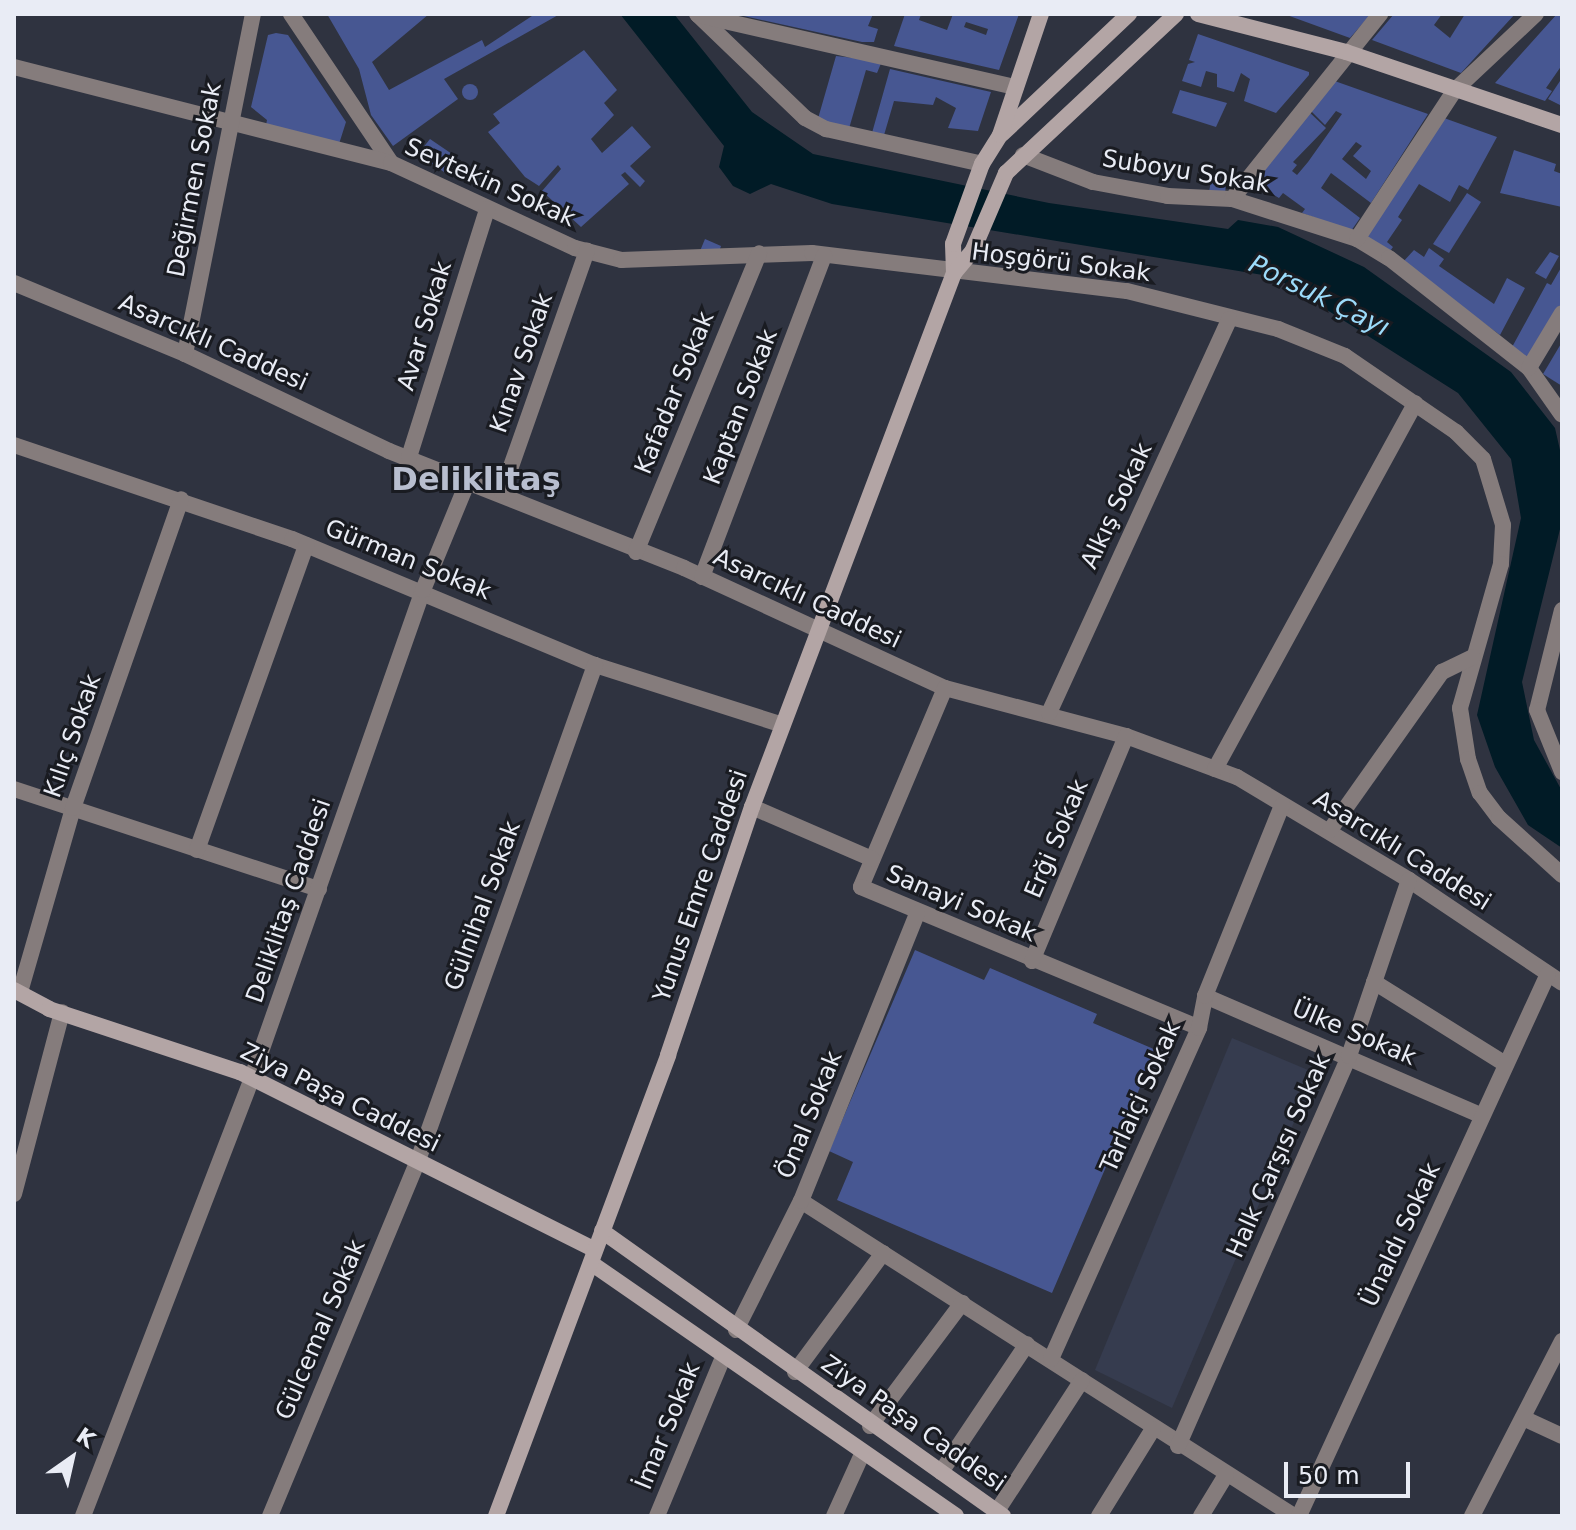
<!DOCTYPE html>
<html>
<head>
<meta charset="utf-8">
<style>
  body { margin:0 }
  #map { position:relative; width:1576px; height:1530px; overflow:hidden; background:#2f3340; font-family:"DejaVu Sans",sans-serif }
  div>[style] { position:absolute }
  [style*='--x'] { left:calc(var(--x)*1px); top:calc(var(--y)*1px); width:calc(var(--w)*1px); rotate:calc(var(--a)*1deg) }
  .built>* { inset:0; background:#363c4f }
  .water>* { inset:0; background:#011b26 }
  .building>* { inset:0; background:#475792 }
  .round { border-radius:50% }
  .minor>* { height:16px; margin:-8px; padding:0 8px; transform-origin:8px; border-radius:8px; background:#857c7c }
  .secondary>* { height:16px; margin:-8px; padding:0 8px; transform-origin:8px; border-radius:8px; background:#b3a5a5 }
  span { translate:-50% -50%; white-space:nowrap; text-align:center; line-height:1.15; -webkit-text-stroke:6px #191b21; paint-order:stroke }
  .street-label { font-size:24px; color:#e9ecf5 }
  .water-label { font-size:26px; color:#9cdbfa; font-style:italic }
  .district-label { font-size:32px; color:#b8becf; font-weight:700 }
  .frame { position:absolute; inset:0; border:16px solid #e9ecf5; pointer-events:none }
  .north { position:absolute; left:32px; top:1418px; width:80px; height:80px; -webkit-text-stroke:6px #191b21; paint-order:stroke; rotate:34deg; font-size:22px; font-weight:700; line-height:32px; text-align:center; color:#e9ecf5 }
  .north::after { content:''; display:block; margin:auto; width:28px; height:36px; background:#e9ecf5; clip-path:polygon(50% 0,100% 100%,50% 72%,0 100%) }
  .scale { position:absolute; left:1284px; top:1462px; width:126px; height:36px; box-sizing:border-box; border:4px solid #e9ecf5; border-top:0; padding-left:10px; font-size:24px; line-height:28px; white-space:nowrap; color:#e9ecf5; -webkit-text-stroke:6px #191b21; paint-order:stroke }
</style>
</head>
<body>
<div id="map">
  <div class="built">
    <i style="clip-path:polygon(1232px 1038px,1315px 1073px,1172px 1408px,1095px 1370px)"></i>
  </div>
  <div class="water">
    <i style="clip-path:polygon(620px 14px,674px 14px,752px 112px,813px 154px,1049px 203px,1228px 229px,1238px 220px,1278px 227px,1364px 267px,1511px 372px,1555px 428px,1562px 459px,1562px 521px,1522px 682px,1534px 740px,1562px 791px,1562px 848px,1528px 825px,1495px 767px,1477px 715px,1521px 518px,1511px 459px,1458px 393px,1275px 277px,832px 204px,771px 184px,750px 194px,733px 186px,719px 167px,724px 146px)"></i>
  </div>
  <div class="building">
    <i style="clip-path:polygon(327px 14px,429px 14px,372px 62px,389px 90px,482px 40px,485px 47px,535px 14px,560px 14px,444px 79px,458px 99px,393px 146px,371px 115px,359px 69px)"></i>
    <i style="clip-path:polygon(735px 14px,873px 14px,868px 26px,878px 29px,874px 42px,862px 42px)"></i>
    <i style="clip-path:polygon(evenodd,905px 14px,921px 14px,919px 20px,947px 30px,953px 14px,1019px 14px,999px 70px,894px 46px,905px 14px,966px 22px,988px 29px,986px 35px,964px 27px,966px 22px)"></i>
    <i style="clip-path:polygon(1284px 14px,1371px 14px,1350px 38px)"></i>
    <i style="clip-path:polygon(1394px 14px,1442px 14px,1434px 25px,1450px 38px,1465px 14px,1515px 14px,1461px 73px,1372px 40px)"></i>
    <i style="clip-path:polygon(1557px 14px,1562px 14px,1562px 65px,1546px 88px,1552px 91px,1545px 101px,1495px 83px)"></i>
    <i style="clip-path:polygon(276px 33px,288px 35px,346px 122px,339px 144px,265px 130px,267px 120px,251px 107px,268px 35px)"></i>
    <i style="clip-path:polygon(1198px 34px,1309px 72px,1309px 75px,1276px 113px,1244px 101px,1250px 79px,1241px 73px,1234px 92px,1217px 87px,1217px 74px,1206px 71px,1201px 87px,1182px 81px,1188px 64px,1195px 62px,1189px 60px)"></i>
    <i style="clip-path:polygon(584px 50px,617px 90px,604px 103px,614px 115px,591px 139px,602px 153px,632px 126px,651px 147px,630px 166px,645px 181px,640px 187px,625px 172px,621px 175px,629px 184px,581px 227px,542px 191px,561px 169px,558px 165px,539px 186px,525px 177px,488px 132px,500px 123px,493px 114px)"></i>
    <i style="clip-path:polygon(836px 56px,882px 61px,877px 73px,866px 70px,848px 132px,817px 122px)"></i>
    <i style="clip-path:polygon(890px 69px,991px 92px,978px 131px,948px 128px,956px 108px,936px 97px,933px 105px,894px 101px,882px 142px,870px 140px)"></i>
    <i style="clip-path:polygon(1562px 78px,1562px 106px,1548px 99px)"></i>
    <i style="clip-path:polygon(evenodd,1329px 79px,1428px 114px,1371px 203px,1331px 173px,1321px 188px,1360px 218px,1351px 231px,1302px 213px,1305px 209px,1283px 193px,1279px 198px,1251px 182px,1306px 109px,1326px 128px,1293px 162px,1297px 165px,1292px 171px,1297px 175px,1308px 162px,1342px 114px,1336px 111px,1325px 125px,1308px 108px,1329px 79px,1356px 142px,1362px 146px,1353px 156px,1371px 171px,1366px 179px,1342px 159px,1356px 142px)"></i>
    <i class="round" style="left:462px;top:84px;width:16px;height:16px"></i>
    <i style="clip-path:polygon(1180px 90px,1227px 103px,1216px 127px,1172px 113px)"></i>
    <i style="clip-path:polygon(1444px 118px,1497px 137px,1468px 190px,1459px 185px,1450px 202px,1419px 184px,1398px 217px,1402px 220px,1387px 242px,1393px 247px,1388px 254px,1366px 236px)"></i>
    <i style="clip-path:polygon(430px 139px,455px 156px,444px 172px,418px 154px)"></i>
    <i style="clip-path:polygon(1514px 150px,1556px 164px,1554px 171px,1562px 174px,1562px 207px,1500px 193px)"></i>
    <i style="clip-path:polygon(1211px 181px,1226px 183px,1225px 195px,1209px 192px)"></i>
    <i style="clip-path:polygon(1467px 193px,1481px 202px,1449px 253px,1433px 244px)"></i>
    <i style="clip-path:polygon(705px 239px,721px 246px,719px 252px,700px 251px)"></i>
    <i style="clip-path:polygon(1429px 248px,1444px 259px,1439px 266px,1494px 304px,1507px 278px,1525px 288px,1500px 335px,1402px 263px,1414px 250px,1424px 257px)"></i>
    <i style="clip-path:polygon(1550px 252px,1559px 256px,1546px 279px,1535px 273px)"></i>
    <i style="clip-path:polygon(1562px 266px,1562px 302px,1529px 360px,1511px 349px,1547px 283px,1551px 285px)"></i>
    <i style="clip-path:polygon(1562px 342px,1562px 386px,1543px 374px)"></i>
    <i style="clip-path:polygon(915px 950px,984px 980px,990px 968px,1097px 1014px,1093px 1023px,1156px 1050px,1052px 1293px,837px 1200px,853px 1162px,829px 1151px)"></i>
  </div>
  <div class="minor">
    <i style="--x:291;--y:14;--w:179;--a:56.1"></i>
    <i style="--x:697;--y:14;--w:150;--a:43.9"></i>
    <i style="--x:805;--y:118;--w:24;--a:28"></i>
    <i style="--x:826;--y:129;--w:160;--a:12.6"></i>
    <i style="--x:698;--y:15;--w:326;--a:12.8"></i>
    <i style="--x:14;--y:67;--w:389;--a:14.3"></i>
    <i style="--x:391;--y:163;--w:203;--a:24.8"></i>
    <i style="--x:575;--y:248;--w:48;--a:14.6"></i>
    <i style="--x:621;--y:260;--w:191;--a:-2.1"></i>
    <i style="--x:812;--y:253;--w:317;--a:6.9"></i>
    <i style="--x:1127;--y:291;--w:156;--a:14.1"></i>
    <i style="--x:1278;--y:329;--w:72;--a:21.9"></i>
    <i style="--x:1345;--y:356;--w:135;--a:34.4"></i>
    <i style="--x:1456;--y:432;--w:38;--a:45"></i>
    <i style="--x:1483;--y:459;--w:69;--a:73.1"></i>
    <i style="--x:1503;--y:525;--w:39;--a:93"></i>
    <i style="--x:1501;--y:564;--w:150;--a:105.9"></i>
    <i style="--x:1460;--y:708;--w:52;--a:81.1"></i>
    <i style="--x:1468;--y:759;--w:36;--a:71"></i>
    <i style="--x:1480;--y:793;--w:31;--a:53"></i>
    <i style="--x:1499;--y:818;--w:85;--a:42.1"></i>
    <i style="--x:1023;--y:155;--w:75;--a:21.1"></i>
    <i style="--x:1093;--y:182;--w:76;--a:10.6"></i>
    <i style="--x:1168;--y:196;--w:64;--a:2.7"></i>
    <i style="--x:1232;--y:199;--w:131;--a:17.7"></i>
    <i style="--x:1357;--y:239;--w:37;--a:31"></i>
    <i style="--x:1389;--y:258;--w:178;--a:38.2"></i>
    <i style="--x:1529;--y:368;--w:57;--a:54.9"></i>
    <i style="--x:1232;--y:199;--w:237;--a:-51.3"></i>
    <i style="--x:1357;--y:239;--w:178;--a:-56.7"></i>
    <i style="--x:1455;--y:90;--w:111;--a:-43.2"></i>
    <i style="--x:14;--y:283;--w:185;--a:22.5"></i>
    <i style="--x:185;--y:354;--w:226;--a:25.4"></i>
    <i style="--x:389;--y:451;--w:317;--a:21.6"></i>
    <i style="--x:684;--y:568;--w:287;--a:24.7"></i>
    <i style="--x:945;--y:688;--w:187;--a:14.9"></i>
    <i style="--x:1126;--y:736;--w:118;--a:20.3"></i>
    <i style="--x:1237;--y:777;--w:200;--a:30.9"></i>
    <i style="--x:1409;--y:880;--w:184;--a:33.9"></i>
    <i style="--x:185;--y:354;--w:347;--a:-78.7"></i>
    <i style="--x:1529;--y:368;--w:64;--a:-59"></i>
    <i style="--x:14;--y:445;--w:293;--a:18.7"></i>
    <i style="--x:292;--y:539;--w:328;--a:22.6"></i>
    <i style="--x:595;--y:665;--w:197;--a:17.7"></i>
    <i style="--x:409;--y:457;--w:260;--a:-72.5"></i>
    <i style="--x:502;--y:492;--w:256;--a:-70.6"></i>
    <i style="--x:636;--y:552;--w:323;--a:-67.6"></i>
    <i style="--x:702;--y:577;--w:344;--a:-69.2"></i>
    <i style="--x:1562;--y:610;--w:103;--a:104"></i>
    <i style="--x:1537;--y:710;--w:67;--a:68"></i>
    <i style="--x:945;--y:688;--w:216;--a:112.9"></i>
    <i style="--x:861;--y:887;--w:366;--a:22.6"></i>
    <i style="--x:1049;--y:713;--w:433;--a:-65.4"></i>
    <i style="--x:1215;--y:769;--w:417;--a:-61.3"></i>
    <i style="--x:14;--y:789;--w:321;--a:18.2"></i>
    <i style="--x:752;--y:807;--w:131;--a:23.4"></i>
    <i style="--x:1330;--y:830;--w:194;--a:-54.7"></i>
    <i style="--x:1442;--y:672;--w:34;--a:-26"></i>
    <i style="--x:197;--y:850;--w:324;--a:-70.3"></i>
    <i style="--x:1032;--y:961;--w:244;--a:-67.3"></i>
    <i style="--x:1374;--y:982;--w:155;--a:32"></i>
    <i style="--x:20;--y:992;--w:191;--a:-73.9"></i>
    <i style="--x:73;--y:808;--w:327;--a:-70.7"></i>
    <i style="--x:1205;--y:996;--w:302;--a:23.4"></i>
    <i style="--x:14;--y:1194;--w:188;--a:-75.2"></i>
    <i style="--x:801;--y:1201;--w:585;--a:32.58"></i>
    <i style="--x:736;--y:1330;--w:144;--a:-63.3"></i>
    <i style="--x:801;--y:1201;--w:310;--a:-68"></i>
    <i style="--x:1051;--y:1359;--w:363;--a:-65.9"></i>
    <i style="--x:1199;--y:1028;--w:33;--a:-79"></i>
    <i style="--x:1205;--y:996;--w:206;--a:-68"></i>
    <i style="--x:795;--y:1372;--w:148;--a:-53.5"></i>
    <i style="--x:1523;--y:1418;--w:43;--a:24.8"></i>
    <i style="--x:870;--y:1426;--w:154;--a:-53.2"></i>
    <i style="--x:1178;--y:1446;--w:426;--a:-66.3"></i>
    <i style="--x:1349;--y:1056;--w:186;--a:-71.2"></i>
    <i style="--x:941;--y:1472;--w:154;--a:-56.1"></i>
    <i style="--x:997;--y:1511;--w:156;--a:-57"></i>
    <i style="--x:83;--y:1516;--w:470;--a:-68.9"></i>
    <i style="--x:252;--y:1077;--w:516;--a:-70.65"></i>
    <i style="--x:423;--y:590;--w:118;--a:-67.6"></i>
    <i style="--x:270;--y:1516;--w:382;--a:-67.4"></i>
    <i style="--x:417;--y:1163;--w:529;--a:-70.33"></i>
    <i style="--x:657;--y:1516;--w:174;--a:-67.4"></i>
    <i style="--x:834;--y:1516;--w:70;--a:-65.6"></i>
    <i style="--x:1099;--y:1516;--w:102;--a:-58.2"></i>
    <i style="--x:1201;--y:1516;--w:48;--a:-58.6"></i>
    <i style="--x:1299;--y:1516;--w:596;--a:-65.33"></i>
    <i style="--x:1472;--y:1516;--w:197;--a:-62.8"></i>
  </div>
  <div class="secondary">
    <i style="--x:1198;--y:14;--w:153;--a:14.4"></i>
    <i style="--x:1346;--y:52;--w:228;--a:18.7"></i>
    <i style="--x:1002;--y:134;--w:175;--a:-43.4"></i>
    <i style="--x:954;--y:273;--w:29;--a:-92"></i>
    <i style="--x:953;--y:244;--w:85;--a:-70.1"></i>
    <i style="--x:982;--y:164;--w:34;--a:-58"></i>
    <i style="--x:1000;--y:135;--w:128;--a:-71.3"></i>
    <i style="--x:14;--y:990;--w:40;--a:28"></i>
    <i style="--x:49;--y:1009;--w:201;--a:18.3"></i>
    <i style="--x:240;--y:1072;--w:396;--a:26.6"></i>
    <i style="--x:602;--y:1231;--w:492;--a:35.4"></i>
    <i style="--x:591;--y:1263;--w:444;--a:34.7"></i>
    <i style="--x:496;--y:1516;--w:492;--a:-69.5"></i>
    <i style="--x:668;--y:1055;--w:262;--a:-71.3"></i>
    <i style="--x:752;--y:807;--w:571;--a:-69.28"></i>
    <i style="--x:954;--y:273;--w:30;--a:-50"></i>
    <i style="--x:973;--y:250;--w:84;--a:-66.8"></i>
    <i style="--x:1006;--y:173;--w:233;--a:-43.1"></i>
  </div>
  <div class="street-label">
    <span style="left:1186px;top:172px;rotate:9deg">Suboyu Sokak</span>
    <span style="left:195px;top:180px;rotate:-79deg">Değirmen Sokak</span>
    <span style="left:490px;top:183px;rotate:24deg">Sevtekin Sokak</span>
    <span style="left:1061px;top:263px;rotate:7deg">Hoşgörü Sokak</span>
    <span style="left:425px;top:326px;rotate:-73deg">Avar Sokak</span>
    <span style="left:213px;top:343px;rotate:24deg">Asarcıklı Caddesi</span>
    <span style="left:522px;top:363px;rotate:-71deg">Kınav Sokak</span>
    <span style="left:675px;top:393px;rotate:-68deg">Kafadar Sokak</span>
    <span style="left:741px;top:407px;rotate:-69deg">Kaptan Sokak</span>
    <span style="left:1117px;top:506px;rotate:-65deg">Alkış Sokak</span>
    <span style="left:408px;top:560px;rotate:22deg">Gürman Sokak</span>
    <span style="left:807px;top:599px;rotate:25deg">Asarcıklı Caddesi</span>
    <span style="left:73px;top:736px;rotate:-71deg">Kılıç Sokak</span>
    <span style="left:1057px;top:839px;rotate:-67deg">Erği Sokak</span>
    <span style="left:1402px;top:851px;rotate:32deg">Asarcıklı Caddesi</span>
    <span style="left:701px;top:886px;rotate:-71deg">Yunus Emre Caddesi</span>
    <span style="left:289px;top:901px;rotate:-71deg">Deliklitaş Caddesi</span>
    <span style="left:961px;top:904px;rotate:23deg">Sanayi Sokak</span>
    <span style="left:483px;top:906px;rotate:-70deg">Gülnihal Sokak</span>
    <span style="left:1354px;top:1033px;rotate:23deg">Ülke Sokak</span>
    <span style="left:1141px;top:1097px;rotate:-66deg">Tarlaiçi Sokak</span>
    <span style="left:340px;top:1098px;rotate:26deg">Ziya Paşa Caddesi</span>
    <span style="left:810px;top:1115px;rotate:-68deg">Önal Sokak</span>
    <span style="left:1279px;top:1156px;rotate:-66deg">Halk Çarşısı Sokak</span>
    <span style="left:1401px;top:1235px;rotate:-65deg">Ünaldı Sokak</span>
    <span style="left:321px;top:1330px;rotate:-67deg">Gülcemal Sokak</span>
    <span style="left:913px;top:1424px;rotate:35deg">Ziya Paşa Caddesi</span>
    <span style="left:668px;top:1426px;rotate:-68deg">İmar Sokak</span>
  </div>
  <div class="water-label">
    <span style="left:1319px;top:296px;rotate:26deg">Porsuk Çayı</span>
  </div>
  <div class="district-label">
    <span style="left:476px;top:479px">Deliklitaş</span>
  </div>
  <div class="frame"></div>
  <div class="north">K</div>
  <div class="scale">50 m</div>
</div>
</body>
</html>
